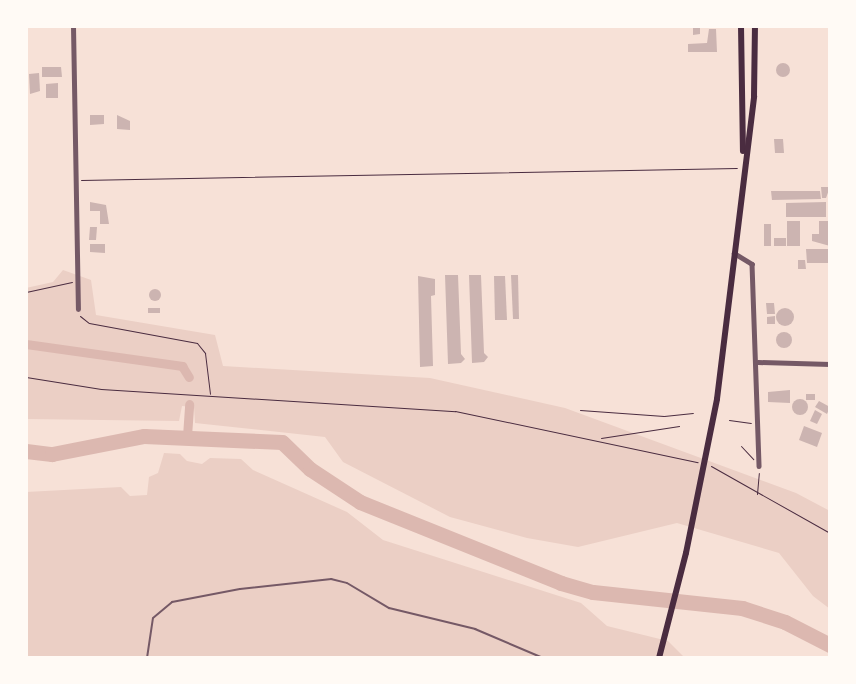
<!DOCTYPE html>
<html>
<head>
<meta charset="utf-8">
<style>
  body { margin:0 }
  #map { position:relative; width:856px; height:684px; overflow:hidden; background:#f7e1d7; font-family:"DM Sans",sans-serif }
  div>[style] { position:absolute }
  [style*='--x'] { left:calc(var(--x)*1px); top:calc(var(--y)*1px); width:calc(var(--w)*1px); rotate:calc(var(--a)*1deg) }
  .green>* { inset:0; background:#ebcfc5 }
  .canal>* { height:9px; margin:-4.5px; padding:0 4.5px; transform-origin:4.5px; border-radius:4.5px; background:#dcb8b0 }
  .river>* { height:15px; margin:-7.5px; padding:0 7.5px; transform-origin:7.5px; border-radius:7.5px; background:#dcb8b0 }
  .building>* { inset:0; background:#ccb4b1 }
  .round { border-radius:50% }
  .path>* { height:1px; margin:-0.5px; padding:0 0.5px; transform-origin:0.5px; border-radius:0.5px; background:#4a2c40 }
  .service>* { height:2px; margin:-1px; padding:0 1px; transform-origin:1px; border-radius:1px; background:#755966 }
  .minor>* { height:4.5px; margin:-2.25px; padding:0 2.25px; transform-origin:2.25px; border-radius:2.25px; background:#755966 }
  .tertiary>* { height:5px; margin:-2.5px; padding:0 2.5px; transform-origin:2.5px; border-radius:2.5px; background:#755966 }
  .primary>* { height:6px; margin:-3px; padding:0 3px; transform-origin:3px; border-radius:3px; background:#4a2c40 }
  span { translate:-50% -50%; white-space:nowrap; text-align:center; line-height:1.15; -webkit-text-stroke:4.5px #fffaf5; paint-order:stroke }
  .frame { position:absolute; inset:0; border:28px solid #fffaf5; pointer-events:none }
</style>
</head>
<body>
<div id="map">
  <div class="green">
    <i style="clip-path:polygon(63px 270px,91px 280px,96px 315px,215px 335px,223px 366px,430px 378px,565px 408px,796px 493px,830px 511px,830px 609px,813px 596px,779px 553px,677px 523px,578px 547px,527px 538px,450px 517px,343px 462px,325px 437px,195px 423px,194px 407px,182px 406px,179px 421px,26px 419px,26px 288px,53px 282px)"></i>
    <i style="clip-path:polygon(164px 453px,180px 454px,187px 461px,202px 464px,210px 458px,241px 459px,253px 470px,347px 512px,383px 540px,581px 603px,607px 626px,668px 641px,685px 658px,26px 658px,26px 492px,121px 487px,130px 496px,147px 495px,149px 477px,158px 473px)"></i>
  </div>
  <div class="canal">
    <i style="--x:26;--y:344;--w:158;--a:8"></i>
    <i style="--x:182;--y:366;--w:13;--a:58"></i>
    <i style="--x:187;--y:436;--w:32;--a:-86"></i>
  </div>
  <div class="river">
    <i style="--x:26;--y:451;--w:26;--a:7"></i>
    <i style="--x:52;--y:454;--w:94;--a:-11.1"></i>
    <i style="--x:144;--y:436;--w:138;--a:2.5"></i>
    <i style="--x:282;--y:442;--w:39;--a:44"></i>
    <i style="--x:310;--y:469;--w:60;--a:33.4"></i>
    <i style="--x:360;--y:502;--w:217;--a:21.9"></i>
    <i style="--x:561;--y:583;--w:33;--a:16"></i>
    <i style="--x:593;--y:592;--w:150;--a:6.1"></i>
    <i style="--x:742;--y:608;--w:45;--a:18"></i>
    <i style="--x:785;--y:622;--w:51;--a:27.1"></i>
  </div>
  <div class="building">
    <i style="clip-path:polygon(693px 26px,700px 26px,700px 34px,693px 35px)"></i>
    <i style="clip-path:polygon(709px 29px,716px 29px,717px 52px,688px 52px,688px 44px,707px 43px)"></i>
    <i class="round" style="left:776px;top:63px;width:14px;height:14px"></i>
    <i style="clip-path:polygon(42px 67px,61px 67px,62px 77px,42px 77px)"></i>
    <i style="clip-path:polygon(39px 73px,40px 91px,30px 94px,29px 74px)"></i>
    <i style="clip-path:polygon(58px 83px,58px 98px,46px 98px,46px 84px)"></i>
    <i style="clip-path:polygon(90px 115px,104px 115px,104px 124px,90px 125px)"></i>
    <i style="clip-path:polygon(117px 115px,130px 121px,130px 130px,117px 129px)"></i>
    <i style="clip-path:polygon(774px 139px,783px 139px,784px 153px,775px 153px)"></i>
    <i style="clip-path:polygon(821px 187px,830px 187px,826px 198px,822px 198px)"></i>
    <i style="clip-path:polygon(771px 191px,820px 191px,821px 199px,772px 200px)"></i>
    <i style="clip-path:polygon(90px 202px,106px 205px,109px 224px,100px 224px,100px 211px,90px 211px)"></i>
    <i style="clip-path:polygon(826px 202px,826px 217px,786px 217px,786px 203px)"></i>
    <i style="clip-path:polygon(787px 221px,800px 221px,800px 246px,787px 246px)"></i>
    <i style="clip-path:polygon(819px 221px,830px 221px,830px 246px,812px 241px,812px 234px,819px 234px)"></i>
    <i style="clip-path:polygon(764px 224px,771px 224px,771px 246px,764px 246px)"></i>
    <i style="clip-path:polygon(90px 227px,97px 227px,96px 240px,89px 240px)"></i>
    <i style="clip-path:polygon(774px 238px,786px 238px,786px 246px,774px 246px)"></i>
    <i style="clip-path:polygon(90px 244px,105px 244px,105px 253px,90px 252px)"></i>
    <i style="clip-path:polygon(806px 249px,828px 249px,829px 263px,807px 263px)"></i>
    <i style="clip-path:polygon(798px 260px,805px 260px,806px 269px,798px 269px)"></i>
    <i style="clip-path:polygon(445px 275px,458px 275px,461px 354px,465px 359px,461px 363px,448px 364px)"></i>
    <i style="clip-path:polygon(469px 275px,481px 275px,484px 353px,488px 357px,484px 362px,472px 363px)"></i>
    <i style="clip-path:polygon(511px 275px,518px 275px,519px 319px,513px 319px)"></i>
    <i style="clip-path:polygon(418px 276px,435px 279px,435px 295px,431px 296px,433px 366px,420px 367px)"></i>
    <i style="clip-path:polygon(494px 276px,505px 276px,507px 320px,495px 320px)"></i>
    <i class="round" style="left:149px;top:289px;width:12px;height:12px"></i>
    <i style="clip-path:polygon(766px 303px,774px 303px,775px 314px,767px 314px)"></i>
    <i style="clip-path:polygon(148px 308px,160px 308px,160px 313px,148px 313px)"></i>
    <i class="round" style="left:776px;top:308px;width:18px;height:18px"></i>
    <i style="clip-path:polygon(775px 316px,775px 324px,767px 324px,767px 317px)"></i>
    <i class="round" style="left:776px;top:332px;width:16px;height:16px"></i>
    <i style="clip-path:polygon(790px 390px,790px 403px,768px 402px,768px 392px)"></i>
    <i style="clip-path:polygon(806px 394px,815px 394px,815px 400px,806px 400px)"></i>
    <i class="round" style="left:792px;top:399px;width:16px;height:16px"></i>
    <i style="clip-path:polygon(819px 401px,830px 407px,827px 414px,815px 407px)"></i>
    <i style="clip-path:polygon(815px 410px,822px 414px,817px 424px,810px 421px)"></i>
    <i style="clip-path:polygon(804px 426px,822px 433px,817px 447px,799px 440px)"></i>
  </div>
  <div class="path">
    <i style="--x:81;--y:180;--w:656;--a:-1.05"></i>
    <i style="--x:26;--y:292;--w:47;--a:-12.3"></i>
    <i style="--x:80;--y:316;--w:11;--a:38"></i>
    <i style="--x:89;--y:323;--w:110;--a:10.5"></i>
    <i style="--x:197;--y:343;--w:13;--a:51"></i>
    <i style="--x:205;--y:353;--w:41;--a:83"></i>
    <i style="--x:26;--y:377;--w:76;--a:9.1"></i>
    <i style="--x:101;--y:389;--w:355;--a:3.6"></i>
    <i style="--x:455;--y:411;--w:248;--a:11.9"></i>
    <i style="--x:580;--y:410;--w:84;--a:4.1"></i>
    <i style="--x:664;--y:416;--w:29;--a:-6"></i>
    <i style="--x:729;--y:420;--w:22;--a:8"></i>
    <i style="--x:601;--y:438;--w:79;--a:-8.7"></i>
    <i style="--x:741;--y:446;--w:18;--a:47"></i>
    <i style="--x:711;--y:466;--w:137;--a:29.4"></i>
    <i style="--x:757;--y:494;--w:21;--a:-85"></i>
  </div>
  <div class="service">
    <i style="--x:147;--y:658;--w:40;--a:-81.5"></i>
    <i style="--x:153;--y:618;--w:25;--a:-40"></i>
    <i style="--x:172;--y:602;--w:69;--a:-10.8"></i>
    <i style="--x:240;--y:589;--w:92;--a:-6.3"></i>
    <i style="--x:331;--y:579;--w:16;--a:14"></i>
    <i style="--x:347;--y:583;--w:49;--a:30.8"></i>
    <i style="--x:389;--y:608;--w:89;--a:13.7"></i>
    <i style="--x:475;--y:629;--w:74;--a:23.1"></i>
  </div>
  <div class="minor">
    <i style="--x:734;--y:253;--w:21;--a:31"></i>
    <i style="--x:752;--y:264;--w:202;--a:88"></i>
  </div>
  <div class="tertiary">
    <i style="--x:73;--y:26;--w:283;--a:89"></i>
    <i style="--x:758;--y:362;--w:72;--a:1.6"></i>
  </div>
  <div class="primary">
    <i style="--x:741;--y:26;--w:125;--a:89.1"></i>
    <i style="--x:659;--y:658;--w:108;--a:-75.6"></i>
    <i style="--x:686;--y:553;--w:157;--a:-78.6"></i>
    <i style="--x:717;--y:399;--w:305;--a:-83"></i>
    <i style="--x:754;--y:96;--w:70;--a:-89.2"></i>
  </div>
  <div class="frame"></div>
</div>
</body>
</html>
